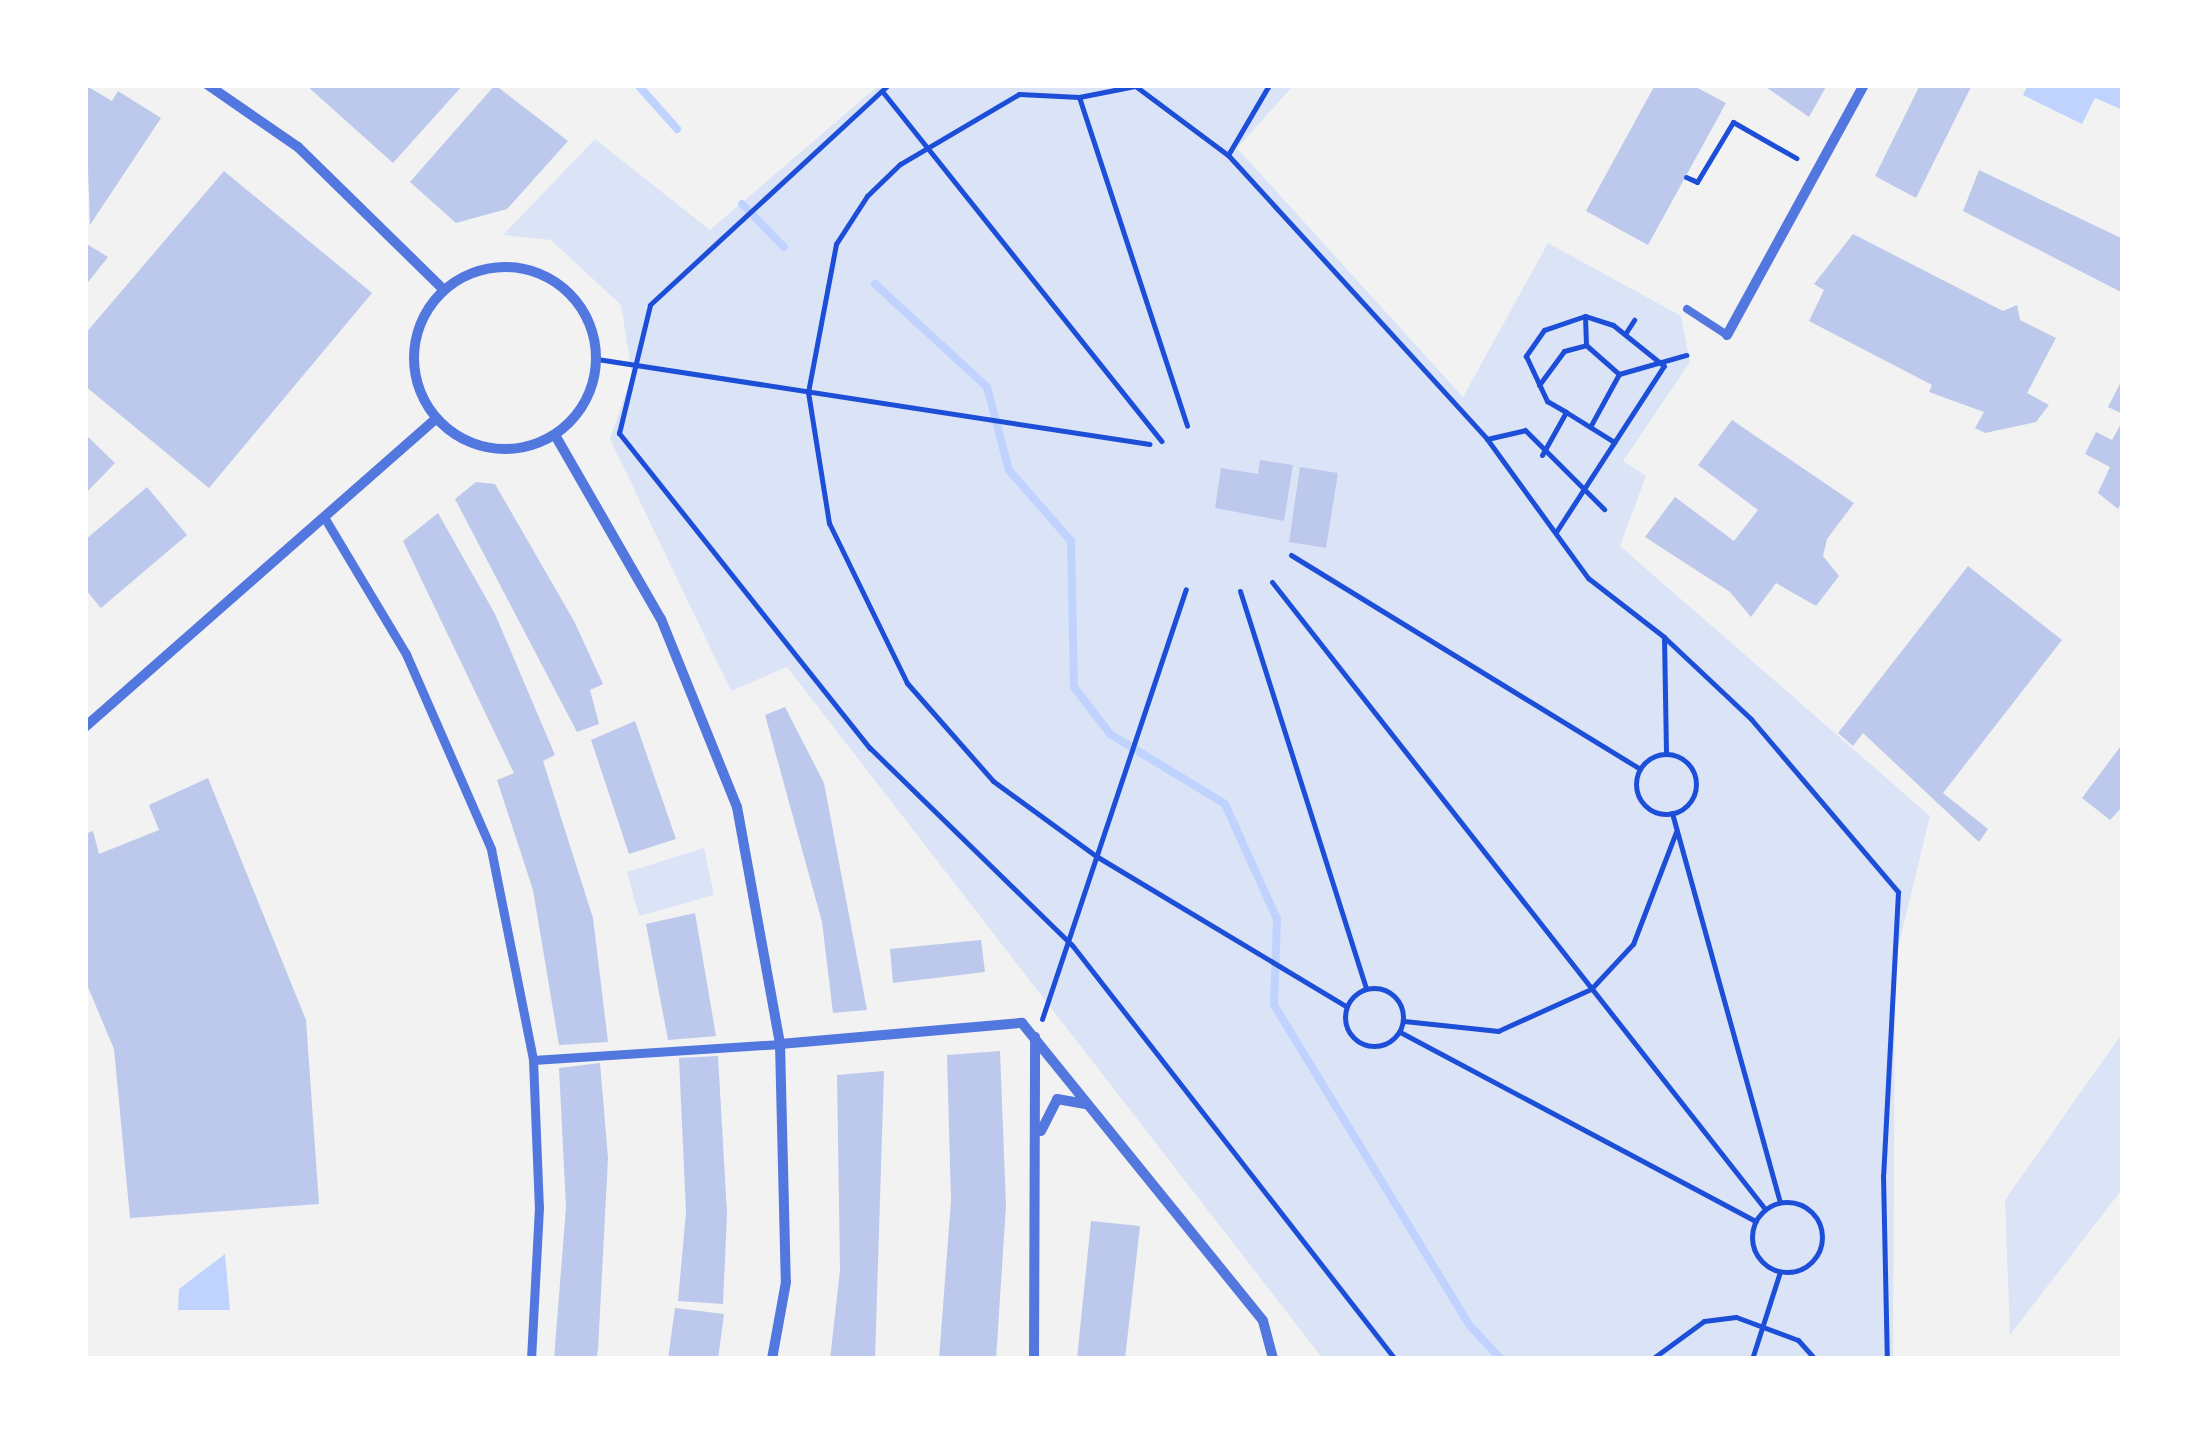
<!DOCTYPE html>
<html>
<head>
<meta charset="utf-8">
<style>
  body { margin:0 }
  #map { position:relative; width:2208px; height:1444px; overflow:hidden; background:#f2f2f2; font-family:"Times New Roman",serif }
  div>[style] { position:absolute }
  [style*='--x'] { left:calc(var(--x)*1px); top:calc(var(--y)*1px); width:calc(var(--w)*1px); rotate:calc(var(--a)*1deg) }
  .green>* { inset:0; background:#dbe4f7 }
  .water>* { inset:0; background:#bfd3fe }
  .stream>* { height:8px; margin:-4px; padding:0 4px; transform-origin:4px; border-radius:4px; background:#bfd3fe }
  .building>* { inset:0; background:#bdc9ec }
  .path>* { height:5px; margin:-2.5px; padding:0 2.5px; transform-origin:2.5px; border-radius:2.5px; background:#1d4ed8 }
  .path>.ring { margin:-2.5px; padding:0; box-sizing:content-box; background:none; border:5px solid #1d4ed8; border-radius:50% }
  .service>* { height:8px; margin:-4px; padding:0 4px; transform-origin:4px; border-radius:4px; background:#5277de }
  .pedestrian>* { height:9px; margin:-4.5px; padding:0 4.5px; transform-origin:4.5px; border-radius:4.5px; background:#5277de }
  .minor>* { height:10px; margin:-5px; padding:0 5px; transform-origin:5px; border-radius:5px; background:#5277de }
  .minor>.ring { margin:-5px; padding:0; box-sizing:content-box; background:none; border:10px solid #5277de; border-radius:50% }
  span { translate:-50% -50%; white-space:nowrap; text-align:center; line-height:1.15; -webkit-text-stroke:10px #fff; paint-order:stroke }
  .frame { position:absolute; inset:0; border:88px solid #fff; pointer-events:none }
</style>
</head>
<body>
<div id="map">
  <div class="green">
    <i style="clip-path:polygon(879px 85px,1294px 85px,1237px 148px,1463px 397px,1548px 243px,1681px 316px,1690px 362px,1623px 461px,1646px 476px,1620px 546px,1930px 816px,1895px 960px,1893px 1359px,1323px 1359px,787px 667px,731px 691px,610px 439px,632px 375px,621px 305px,551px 240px,503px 235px,595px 139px,710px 230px)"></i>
    <i style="clip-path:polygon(704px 848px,714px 895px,639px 916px,627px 872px)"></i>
    <i style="clip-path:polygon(2123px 1032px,2123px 1188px,2010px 1335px,2005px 1200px)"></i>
  </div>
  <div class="water">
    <i style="clip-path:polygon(2028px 85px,2123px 85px,2123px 110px,2095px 98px,2082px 124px,2023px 95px)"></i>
    <i style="clip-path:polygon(225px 1254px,230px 1310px,178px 1310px,179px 1289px)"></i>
  </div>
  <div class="stream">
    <i style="--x:638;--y:85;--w:59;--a:48.4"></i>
    <i style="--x:742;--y:204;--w:60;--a:45.7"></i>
    <i style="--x:875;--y:284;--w:152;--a:42.6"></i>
    <i style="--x:987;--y:387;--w:86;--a:75.2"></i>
    <i style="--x:1009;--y:470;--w:94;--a:48.9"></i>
    <i style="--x:1071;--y:541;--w:146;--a:88.8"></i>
    <i style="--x:1074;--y:687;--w:59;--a:52.5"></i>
    <i style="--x:1110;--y:734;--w:135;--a:31.3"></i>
    <i style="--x:1225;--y:804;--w:126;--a:65.7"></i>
    <i style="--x:1277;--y:919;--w:86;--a:92"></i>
    <i style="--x:1274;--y:1005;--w:376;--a:58.6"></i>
    <i style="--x:1470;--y:1326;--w:45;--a:46.8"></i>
  </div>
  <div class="building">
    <i style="clip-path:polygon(85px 85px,112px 101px,118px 91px,161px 118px,90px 225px)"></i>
    <i style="clip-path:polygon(306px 85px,463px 85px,393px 163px)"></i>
    <i style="clip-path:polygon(495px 85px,568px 141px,507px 209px,456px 223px,410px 182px)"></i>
    <i style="clip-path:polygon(1655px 85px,1692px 85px,1726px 103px,1648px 245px,1586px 211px)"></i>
    <i style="clip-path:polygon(1763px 85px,1827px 85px,1809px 117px)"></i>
    <i style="clip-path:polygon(1920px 85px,1972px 85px,1916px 198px,1875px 176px)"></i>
    <i style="clip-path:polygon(1979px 170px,2123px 239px,2123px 293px,1963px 211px)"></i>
    <i style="clip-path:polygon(224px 171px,372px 293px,209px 488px,85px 386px,85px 334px)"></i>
    <i style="clip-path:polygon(1853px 234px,2003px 311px,2017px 305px,2020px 320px,2056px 338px,2027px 393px,2049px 405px,2036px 422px,1985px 433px,1975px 428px,1984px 412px,1929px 392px,1932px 385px,1809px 321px,1824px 290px,1814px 284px)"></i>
    <i style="clip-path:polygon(85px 243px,108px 257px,85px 286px)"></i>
    <i style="clip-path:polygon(2123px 378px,2123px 414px,2108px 407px)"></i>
    <i style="clip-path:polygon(1732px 420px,1854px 503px,1827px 539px,1823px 556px,1839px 576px,1816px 606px,1776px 583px,1751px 617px,1730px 592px,1645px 537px,1675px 497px,1734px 541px,1758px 510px,1698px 465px)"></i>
    <i style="clip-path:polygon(2123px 420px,2123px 499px,2118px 509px,2098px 493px,2110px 467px,2085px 454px,2096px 432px,2112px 440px)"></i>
    <i style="clip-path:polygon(85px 434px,115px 463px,85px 494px)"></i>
    <i style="clip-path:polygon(1260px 460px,1293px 465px,1284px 521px,1215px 508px,1221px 468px,1258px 474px)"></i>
    <i style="clip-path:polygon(1300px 467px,1338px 473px,1326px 548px,1289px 542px)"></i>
    <i style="clip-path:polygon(476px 482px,495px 484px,574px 621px,603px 684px,590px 690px,599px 724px,577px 732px,455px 499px)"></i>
    <i style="clip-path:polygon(147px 487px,187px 535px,101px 608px,85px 589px,85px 540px)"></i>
    <i style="clip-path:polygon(438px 513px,495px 614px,555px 755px,543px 761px,593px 918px,608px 1042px,559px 1045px,533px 890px,497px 780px,514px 773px,403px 541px)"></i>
    <i style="clip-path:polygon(1968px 566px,2062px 640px,1943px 793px,1988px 829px,1979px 842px,1863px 733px,1853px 746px,1838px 733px)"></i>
    <i style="clip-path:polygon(785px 707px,824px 783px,867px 1010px,833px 1013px,822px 922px,765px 715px)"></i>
    <i style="clip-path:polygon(635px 721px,676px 839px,629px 854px,591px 740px)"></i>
    <i style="clip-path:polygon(2123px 743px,2123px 806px,2110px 820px,2082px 798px)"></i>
    <i style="clip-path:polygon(208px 778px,306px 1020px,319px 1204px,130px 1218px,114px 1049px,85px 980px,85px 834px,93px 831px,99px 854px,159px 830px,149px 805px)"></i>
    <i style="clip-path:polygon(695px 913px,716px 1036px,668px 1040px,646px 924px)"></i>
    <i style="clip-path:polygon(981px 940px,985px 972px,893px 983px,890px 949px)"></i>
    <i style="clip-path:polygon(1000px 1051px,1006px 1206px,996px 1359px,939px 1359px,951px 1201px,947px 1055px)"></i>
    <i style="clip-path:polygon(718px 1056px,727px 1214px,723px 1304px,678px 1301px,686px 1212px,679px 1058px)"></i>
    <i style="clip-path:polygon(600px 1063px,608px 1158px,598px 1350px,596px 1359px,554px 1359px,566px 1207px,559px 1068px)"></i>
    <i style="clip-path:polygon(884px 1071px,875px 1359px,830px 1359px,840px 1270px,837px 1075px)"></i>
    <i style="clip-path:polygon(1091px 1221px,1140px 1226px,1125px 1359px,1077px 1359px)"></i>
    <i style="clip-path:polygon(675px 1308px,724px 1314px,718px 1359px,668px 1359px)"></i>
  </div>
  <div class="path">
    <i style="--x:888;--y:85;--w:324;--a:137.3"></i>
    <i style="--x:650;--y:305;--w:132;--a:103.6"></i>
    <i style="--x:619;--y:433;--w:403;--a:51.5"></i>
    <i style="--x:870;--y:748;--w:282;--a:44.3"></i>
    <i style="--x:1072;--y:945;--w:525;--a:52.04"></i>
    <i style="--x:1134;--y:85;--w:117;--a:36.7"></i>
    <i style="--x:1228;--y:155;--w:384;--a:47.6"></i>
    <i style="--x:1487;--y:439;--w:172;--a:54"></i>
    <i style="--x:1588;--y:578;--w:96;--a:37.8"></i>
    <i style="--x:1664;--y:637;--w:116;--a:89"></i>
    <i style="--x:1135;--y:86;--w:57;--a:168.9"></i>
    <i style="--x:1079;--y:97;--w:60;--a:-177.1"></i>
    <i style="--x:1019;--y:94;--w:138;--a:149.5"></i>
    <i style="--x:900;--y:164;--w:46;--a:135.9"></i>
    <i style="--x:867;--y:196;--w:57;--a:122.9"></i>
    <i style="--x:836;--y:244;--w:151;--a:100.7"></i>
    <i style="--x:808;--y:392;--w:133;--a:80.9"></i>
    <i style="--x:829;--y:523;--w:178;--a:64"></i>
    <i style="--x:907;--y:683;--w:130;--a:48.7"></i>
    <i style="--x:993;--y:781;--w:127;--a:36.1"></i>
    <i style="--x:1096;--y:856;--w:292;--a:31"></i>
    <i style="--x:882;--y:91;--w:448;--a:51.4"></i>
    <i style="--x:1079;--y:97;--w:346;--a:71.8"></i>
    <i style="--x:1228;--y:155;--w:81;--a:-59.6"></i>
    <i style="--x:1686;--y:177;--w:12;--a:24"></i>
    <i style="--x:1697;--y:182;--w:70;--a:-59"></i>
    <i style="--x:1733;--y:122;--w:73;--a:29.7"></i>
    <i style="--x:1585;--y:316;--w:29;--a:88"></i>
    <i style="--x:1625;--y:334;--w:17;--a:-57"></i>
    <i style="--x:597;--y:359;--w:559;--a:8.75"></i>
    <i style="--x:1619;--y:374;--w:70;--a:-15.8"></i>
    <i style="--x:1539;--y:385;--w:42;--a:-53.7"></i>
    <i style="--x:1564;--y:351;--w:23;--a:-15"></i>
    <i style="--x:1586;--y:345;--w:44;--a:41.3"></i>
    <i style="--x:1619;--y:374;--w:60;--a:118.7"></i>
    <i style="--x:1487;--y:439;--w:39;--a:-13"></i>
    <i style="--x:1525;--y:430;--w:112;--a:45"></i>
    <i style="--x:1542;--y:455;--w:49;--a:-60.8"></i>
    <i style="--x:1566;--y:412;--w:57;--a:32"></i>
    <i style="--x:1556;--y:532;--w:198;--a:-57"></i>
    <i style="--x:1664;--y:366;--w:65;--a:-141.2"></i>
    <i style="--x:1613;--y:325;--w:29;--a:-162"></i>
    <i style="--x:1585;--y:316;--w:43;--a:161.1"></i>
    <i style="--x:1544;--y:330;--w:32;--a:125"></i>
    <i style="--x:1526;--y:356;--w:50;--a:65"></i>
    <i style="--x:1547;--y:401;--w:22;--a:30"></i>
    <i style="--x:1291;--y:555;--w:409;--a:31.5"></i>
    <i style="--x:1272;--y:582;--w:798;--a:51.82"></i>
    <i style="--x:1240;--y:591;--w:417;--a:72.4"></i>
    <i style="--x:1664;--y:637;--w:120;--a:43.3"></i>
    <i style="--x:1751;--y:719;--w:227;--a:49.6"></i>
    <i style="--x:1898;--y:892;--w:283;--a:93"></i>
    <i style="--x:1883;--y:1175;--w:184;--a:88.8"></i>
    <i class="ring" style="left:1636px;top:754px;width:55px;height:55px"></i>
    <i style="--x:1672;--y:813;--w:404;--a:74.5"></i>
    <i class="ring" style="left:1345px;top:988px;width:53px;height:53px"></i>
    <i style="--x:1042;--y:1019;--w:453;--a:-71.5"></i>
    <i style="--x:1404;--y:1021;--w:95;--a:6.1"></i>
    <i style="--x:1498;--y:1031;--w:102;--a:-24.3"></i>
    <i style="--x:1591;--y:989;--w:62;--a:-47"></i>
    <i style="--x:1633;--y:944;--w:120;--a:-69"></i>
    <i style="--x:1400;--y:1032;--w:403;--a:28"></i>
    <i class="ring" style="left:1752px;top:1202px;width:65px;height:65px"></i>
    <i style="--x:1652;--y:1359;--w:64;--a:-36.2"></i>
    <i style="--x:1704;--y:1321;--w:32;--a:-7"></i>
    <i style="--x:1736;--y:1317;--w:66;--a:20.4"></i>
    <i style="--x:1798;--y:1340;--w:25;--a:48"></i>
    <i style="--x:1752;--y:1359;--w:91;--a:-72.2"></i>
  </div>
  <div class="service">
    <i style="--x:1687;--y:309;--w:48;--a:33"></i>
  </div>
  <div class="pedestrian">
    <i style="--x:324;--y:517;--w:160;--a:59.1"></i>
    <i style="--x:406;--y:654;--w:213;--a:66.4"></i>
    <i style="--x:491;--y:849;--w:215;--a:78.7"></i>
    <i style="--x:533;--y:1060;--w:147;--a:87.7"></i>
    <i style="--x:539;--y:1207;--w:152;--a:93"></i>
    <i style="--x:533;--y:1060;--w:248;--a:-3.7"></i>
  </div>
  <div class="minor">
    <i style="--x:208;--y:85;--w:109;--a:34.6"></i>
    <i style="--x:298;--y:147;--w:204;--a:44.4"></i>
    <i class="ring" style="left:414px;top:267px;width:172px;height:172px"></i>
    <i style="--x:1727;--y:335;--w:285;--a:-61.3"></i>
    <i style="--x:555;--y:435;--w:212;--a:60.1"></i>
    <i style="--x:661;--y:619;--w:203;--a:68"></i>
    <i style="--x:737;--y:807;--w:241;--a:79.7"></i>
    <i style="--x:780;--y:1044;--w:238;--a:88.6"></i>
    <i style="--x:786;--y:1282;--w:78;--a:100.3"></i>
    <i style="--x:85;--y:727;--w:467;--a:-41.3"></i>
    <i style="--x:780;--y:1044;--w:243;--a:-5"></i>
    <i style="--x:1022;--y:1023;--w:383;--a:51"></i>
    <i style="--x:1263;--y:1321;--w:39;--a:75"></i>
    <i style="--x:1041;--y:1131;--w:36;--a:-63"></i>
    <i style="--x:1057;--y:1099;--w:29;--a:10"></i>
    <i style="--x:1034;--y:1359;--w:322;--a:-89.8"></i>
  </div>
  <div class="frame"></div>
</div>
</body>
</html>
